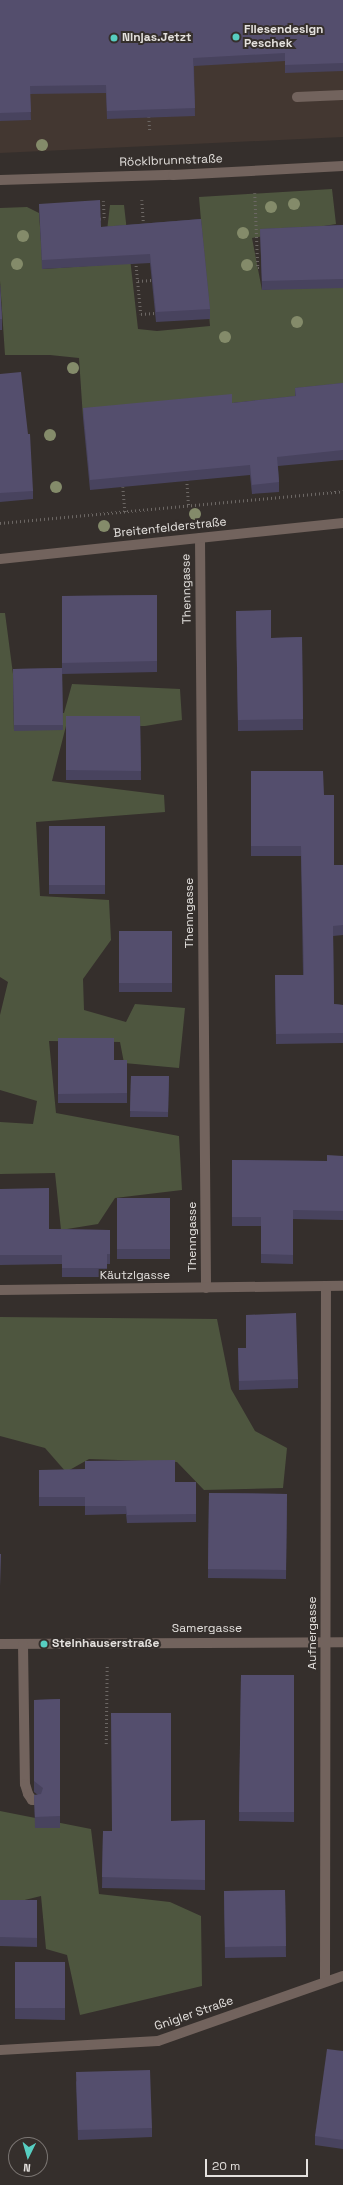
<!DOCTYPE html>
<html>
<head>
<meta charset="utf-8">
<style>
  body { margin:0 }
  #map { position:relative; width:343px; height:2185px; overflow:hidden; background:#352f2c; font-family:"Space Grotesk",sans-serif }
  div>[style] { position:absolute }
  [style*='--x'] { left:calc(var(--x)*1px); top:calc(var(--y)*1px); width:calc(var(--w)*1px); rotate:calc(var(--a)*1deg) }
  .built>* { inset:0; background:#433731 }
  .green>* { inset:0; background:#4e563f }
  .path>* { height:2.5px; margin-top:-1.25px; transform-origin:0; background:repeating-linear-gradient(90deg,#6c6764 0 1px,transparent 0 4px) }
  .minor>* { height:10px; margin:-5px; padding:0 5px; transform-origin:5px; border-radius:5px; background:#72635d }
  .trees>* { width:12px; height:12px; margin:-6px; border-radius:50%; background:#848b6a }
  .wall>* { inset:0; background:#48435e }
  .building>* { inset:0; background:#544e6d }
  .dots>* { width:11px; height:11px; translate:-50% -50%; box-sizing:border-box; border:2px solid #352f2c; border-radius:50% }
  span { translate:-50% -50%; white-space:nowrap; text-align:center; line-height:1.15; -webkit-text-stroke:4px #352f2c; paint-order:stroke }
  .poi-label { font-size:12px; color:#e4e1de; font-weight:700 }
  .left { translate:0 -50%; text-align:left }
  .street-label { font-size:12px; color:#e4e1de }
  .north { position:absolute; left:8px; top:2137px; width:40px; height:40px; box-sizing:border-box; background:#352f2c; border:1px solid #7b7673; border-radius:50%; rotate:185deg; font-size:11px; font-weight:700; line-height:16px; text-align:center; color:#e4e1de }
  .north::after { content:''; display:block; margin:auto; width:14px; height:18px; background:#57cec1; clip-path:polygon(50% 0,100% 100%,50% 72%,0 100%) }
  .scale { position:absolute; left:205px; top:2159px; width:103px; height:18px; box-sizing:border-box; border:2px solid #e4e1de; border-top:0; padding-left:5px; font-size:12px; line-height:14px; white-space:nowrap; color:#e4e1de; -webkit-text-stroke:3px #352f2c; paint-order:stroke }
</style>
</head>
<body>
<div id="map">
  <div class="built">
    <i style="clip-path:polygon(0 0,343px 0,343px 137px,0 153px)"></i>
  </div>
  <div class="green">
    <i style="clip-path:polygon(332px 189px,336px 224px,252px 238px,262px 290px,343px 281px,343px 392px,83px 418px,79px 358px,50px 355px,5px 355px,0 281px,0 208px,27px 207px,39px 213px,43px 269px,103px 265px,110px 205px,124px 205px,138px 329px,157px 331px,210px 326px,199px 197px)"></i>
    <i style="clip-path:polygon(0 613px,5px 613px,13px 674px,14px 731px,36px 712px,64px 713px,72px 684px,180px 689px,182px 720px,145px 726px,66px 726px,52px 781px,164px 795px,165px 812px,36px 822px,40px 896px,109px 900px,111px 940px,83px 979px,84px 1010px,126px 1022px,135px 1004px,185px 1008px,179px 1068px,124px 1063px,120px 1042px,49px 1041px,56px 1113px,179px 1136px,182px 1190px,115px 1198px,98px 1224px,61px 1230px,55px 1173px,0 1174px,0 1122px,33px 1124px,37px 1101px,0 1090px,0 1015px,8px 982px,0 977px)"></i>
    <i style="clip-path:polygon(0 1317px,217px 1319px,231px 1389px,255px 1431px,287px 1448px,283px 1488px,204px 1490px,177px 1462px,89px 1459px,66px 1472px,45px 1448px,0 1436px)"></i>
    <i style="clip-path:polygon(0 1811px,91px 1829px,99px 1894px,170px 1902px,201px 1916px,202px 1986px,80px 2015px,67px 1955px,46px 1949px,41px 1896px,0 1906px)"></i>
  </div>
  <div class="path">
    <i style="--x:149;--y:117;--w:13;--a:86"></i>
    <i style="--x:255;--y:193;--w:75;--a:87.7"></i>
    <i style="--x:258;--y:268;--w:3;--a:0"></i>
    <i style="--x:142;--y:200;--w:27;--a:86"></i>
    <i style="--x:100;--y:219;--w:4;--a:-14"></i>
    <i style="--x:104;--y:218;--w:17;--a:-93"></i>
    <i style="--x:136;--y:262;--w:52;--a:84.5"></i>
    <i style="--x:141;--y:314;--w:14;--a:-4"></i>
    <i style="--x:138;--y:281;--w:14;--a:-4"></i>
    <i style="--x:187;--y:480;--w:26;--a:86"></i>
    <i style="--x:123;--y:487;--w:25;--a:85"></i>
    <i style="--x:0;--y:523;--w:344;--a:-5.3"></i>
    <i style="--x:106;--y:1744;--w:78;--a:-89.3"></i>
  </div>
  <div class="minor">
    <i style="--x:297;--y:97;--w:46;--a:-2.5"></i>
    <i style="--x:0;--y:180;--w:173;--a:-1.7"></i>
    <i style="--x:173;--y:175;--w:170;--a:-3"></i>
    <i style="--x:200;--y:538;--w:750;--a:89.54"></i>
    <i style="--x:0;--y:559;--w:345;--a:-6"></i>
    <i style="--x:0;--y:1290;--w:343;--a:-0.7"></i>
    <i style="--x:0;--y:1644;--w:343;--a:-0.3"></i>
    <i style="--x:23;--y:1644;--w:140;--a:89.2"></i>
    <i style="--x:25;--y:1784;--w:10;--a:73"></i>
    <i style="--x:28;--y:1794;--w:7;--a:56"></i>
    <i style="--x:32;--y:1800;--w:5;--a:0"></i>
    <i style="--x:325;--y:1980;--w:694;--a:-89.92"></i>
    <i style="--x:0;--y:2050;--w:158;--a:-3.3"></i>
    <i style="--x:158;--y:2041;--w:196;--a:-19.4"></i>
  </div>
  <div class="trees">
    <i style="left:42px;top:145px"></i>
    <i style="left:294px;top:204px"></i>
    <i style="left:271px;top:207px"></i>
    <i style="left:243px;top:233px"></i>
    <i style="left:23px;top:236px"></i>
    <i style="left:17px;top:264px"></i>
    <i style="left:247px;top:265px"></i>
    <i style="left:297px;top:322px"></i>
    <i style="left:225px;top:337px"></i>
    <i style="left:73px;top:368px"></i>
    <i style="left:50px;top:435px"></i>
    <i style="left:56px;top:487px"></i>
    <i style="left:195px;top:514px"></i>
    <i style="left:104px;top:526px"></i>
  </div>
  <div class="wall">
    <i style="clip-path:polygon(0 0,343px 0,343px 71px,285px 73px,285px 61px,194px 66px,195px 116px,107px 119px,106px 93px,30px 94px,31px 120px,0 121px)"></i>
    <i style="clip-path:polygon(39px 204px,101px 227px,201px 219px,210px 309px,210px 319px,156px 322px,150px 263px,42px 269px)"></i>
    <i style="clip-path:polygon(343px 225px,343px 288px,262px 290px,260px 229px)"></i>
    <i style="clip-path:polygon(0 284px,2px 319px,2px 330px,0 330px)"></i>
    <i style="clip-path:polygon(0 374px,33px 491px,33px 499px,0 502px)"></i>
    <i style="clip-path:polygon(343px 383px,343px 460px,278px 466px,279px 482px,279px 492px,252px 494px,250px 475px,90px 490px,83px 418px,83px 408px,232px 403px,295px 396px,295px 388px)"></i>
    <i style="clip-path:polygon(157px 595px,157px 672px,62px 674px,62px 596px)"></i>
    <i style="clip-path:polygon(236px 611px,271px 638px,302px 637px,303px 730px,238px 731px)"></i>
    <i style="clip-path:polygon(62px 668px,63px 730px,14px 731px,13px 669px)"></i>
    <i style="clip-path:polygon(66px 716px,140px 716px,141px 780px,66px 780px)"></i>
    <i style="clip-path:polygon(251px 771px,324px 795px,334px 865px,343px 865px,343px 935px,333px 936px,334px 1004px,343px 1005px,343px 1043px,276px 1044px,275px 975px,303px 975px,301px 856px,251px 856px)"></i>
    <i style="clip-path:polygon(49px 826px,105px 826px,105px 894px,49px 894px)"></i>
    <i style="clip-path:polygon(119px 931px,172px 931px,172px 992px,119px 992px)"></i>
    <i style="clip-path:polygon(58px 1038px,114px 1060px,127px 1060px,127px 1103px,58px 1103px)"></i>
    <i style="clip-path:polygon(131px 1076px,169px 1076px,168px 1117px,130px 1117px)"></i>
    <i style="clip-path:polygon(343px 1156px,343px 1220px,293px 1219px,293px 1264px,261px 1263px,261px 1226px,232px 1226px,232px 1160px,327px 1161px)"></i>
    <i style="clip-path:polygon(0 1189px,49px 1229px,110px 1230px,110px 1264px,107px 1264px,107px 1277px,62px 1277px,62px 1264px,0 1265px)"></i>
    <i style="clip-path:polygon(117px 1198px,170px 1198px,170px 1259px,117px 1259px)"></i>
    <i style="clip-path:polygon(238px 1348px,298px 1379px,298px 1388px,239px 1390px)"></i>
    <i style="clip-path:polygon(39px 1470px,175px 1482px,196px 1482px,196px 1522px,127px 1523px,126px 1514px,85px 1515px,85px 1506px,39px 1506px)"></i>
    <i style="clip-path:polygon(209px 1493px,287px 1494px,286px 1579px,208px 1578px)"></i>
    <i style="clip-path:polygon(241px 1675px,294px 1675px,294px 1822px,239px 1821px)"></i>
    <i style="clip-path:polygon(60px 1699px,60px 1828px,35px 1828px,34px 1795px,38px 1795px,34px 1792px,34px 1700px)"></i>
    <i style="clip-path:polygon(205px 1820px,205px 1890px,102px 1888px,103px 1831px,111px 1831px,171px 1821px)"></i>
    <i style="clip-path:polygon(285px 1890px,286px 1957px,225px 1958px,224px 1891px)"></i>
    <i style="clip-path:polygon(0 1900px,37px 1900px,37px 1947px,0 1946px)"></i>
    <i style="clip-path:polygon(15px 1962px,65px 1962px,65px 2020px,15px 2019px)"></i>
    <i style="clip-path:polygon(343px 2051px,343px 2149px,315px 2145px,315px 2136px)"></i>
    <i style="clip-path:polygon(76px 2081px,152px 2128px,152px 2137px,78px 2140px)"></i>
  </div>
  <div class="building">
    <i style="clip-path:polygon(0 0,343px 0,343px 63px,285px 65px,285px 53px,193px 58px,195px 108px,107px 111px,106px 85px,30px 86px,31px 112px,0 113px)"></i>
    <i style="clip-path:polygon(100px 200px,101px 227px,201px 219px,210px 309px,156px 312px,150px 254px,42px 260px,39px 204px)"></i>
    <i style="clip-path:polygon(343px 225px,343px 279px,262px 281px,260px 229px)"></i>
    <i style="clip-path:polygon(0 284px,2px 319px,0 319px)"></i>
    <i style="clip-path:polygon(21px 372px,28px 434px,30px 434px,33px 491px,0 493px,0 374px)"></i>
    <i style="clip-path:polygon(343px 383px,343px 450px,277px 457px,279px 482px,252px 485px,250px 465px,90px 480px,83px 408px,232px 394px,232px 403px,296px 396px,295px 388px)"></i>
    <i style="clip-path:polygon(157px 595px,157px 661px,62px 663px,62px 596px)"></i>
    <i style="clip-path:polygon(271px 610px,271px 638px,302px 637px,303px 719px,238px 720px,236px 611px)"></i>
    <i style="clip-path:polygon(62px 668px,63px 725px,14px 725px,13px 669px)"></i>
    <i style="clip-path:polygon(66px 716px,140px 716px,141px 771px,66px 770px)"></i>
    <i style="clip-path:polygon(251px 771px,323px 771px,324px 795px,334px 795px,334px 865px,343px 865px,343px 925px,333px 926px,334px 1004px,343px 1005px,343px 1033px,276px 1034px,275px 975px,304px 975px,301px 846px,251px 846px)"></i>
    <i style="clip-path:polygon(49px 826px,105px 826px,105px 885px,49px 885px)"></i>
    <i style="clip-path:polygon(119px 931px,172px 931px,172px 983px,119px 983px)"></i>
    <i style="clip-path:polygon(58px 1038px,114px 1038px,114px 1060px,127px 1060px,127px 1093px,58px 1094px)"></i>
    <i style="clip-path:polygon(131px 1076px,169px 1076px,168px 1112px,130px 1111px)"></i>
    <i style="clip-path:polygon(327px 1155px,343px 1156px,343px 1211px,293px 1210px,293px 1255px,261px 1254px,261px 1217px,232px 1217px,232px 1160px,327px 1161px)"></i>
    <i style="clip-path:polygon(49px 1188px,49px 1229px,110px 1230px,110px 1254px,107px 1254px,107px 1268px,62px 1268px,62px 1255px,0 1255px,0 1189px)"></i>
    <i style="clip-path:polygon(117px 1198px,170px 1198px,170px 1249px,117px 1249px)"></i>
    <i style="clip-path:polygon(296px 1313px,298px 1379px,239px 1381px,238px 1348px,246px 1348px,246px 1315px)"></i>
    <i style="clip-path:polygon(175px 1460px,175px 1482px,196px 1482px,196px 1514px,127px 1515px,126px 1506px,85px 1506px,85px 1497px,39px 1497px,39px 1470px,85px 1469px,85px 1461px)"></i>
    <i style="clip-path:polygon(209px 1493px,287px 1494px,286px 1570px,208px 1569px)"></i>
    <i style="clip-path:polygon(0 1554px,1px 1554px,0 1586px)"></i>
    <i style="clip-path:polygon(241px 1675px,294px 1675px,294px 1812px,239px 1812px)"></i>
    <i style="clip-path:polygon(60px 1699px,60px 1816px,35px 1817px,34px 1795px,41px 1794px,43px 1788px,34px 1781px,34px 1700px)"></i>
    <i style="clip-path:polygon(111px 1713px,171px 1713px,171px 1821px,205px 1820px,205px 1880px,102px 1877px,103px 1831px,112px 1831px)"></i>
    <i style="clip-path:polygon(285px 1890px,286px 1946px,225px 1947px,224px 1891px)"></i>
    <i style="clip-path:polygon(0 1900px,37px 1900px,37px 1938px,0 1937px)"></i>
    <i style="clip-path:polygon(15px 1962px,65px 1962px,65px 2008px,15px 2008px)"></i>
    <i style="clip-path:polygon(327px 2049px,343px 2051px,343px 2140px,315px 2136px)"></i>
    <i style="clip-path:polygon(150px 2070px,152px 2128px,78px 2130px,76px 2072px)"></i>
  </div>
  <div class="dots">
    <i style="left:236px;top:37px;background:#57cec1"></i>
    <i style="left:114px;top:38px;background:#57cec1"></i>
    <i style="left:44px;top:1644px;background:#57cec1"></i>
  </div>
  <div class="poi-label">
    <span class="left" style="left:244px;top:37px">Fliesendesign<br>Peschek</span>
    <span class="left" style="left:122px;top:38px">Ninjas.Jetzt</span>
    <span class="left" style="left:52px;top:1644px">Steinhauserstraße</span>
  </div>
  <div class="street-label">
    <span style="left:171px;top:161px;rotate:-2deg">Röcklbrunnstraße</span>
    <span style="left:170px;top:528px;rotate:-6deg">Breitenfelderstraße</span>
    <span style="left:187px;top:589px;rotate:-91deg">Thenngasse</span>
    <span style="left:190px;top:913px;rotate:-90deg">Thenngasse</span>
    <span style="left:193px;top:1237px;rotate:-90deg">Thenngasse</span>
    <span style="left:135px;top:1276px">Käutzlgasse</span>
    <span style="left:207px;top:1629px">Samergasse</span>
    <span style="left:313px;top:1633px;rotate:-90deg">Aufnergasse</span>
    <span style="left:194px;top:2014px;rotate:-19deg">Gnigler Straße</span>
  </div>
  <div class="north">N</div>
  <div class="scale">20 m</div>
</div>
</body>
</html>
